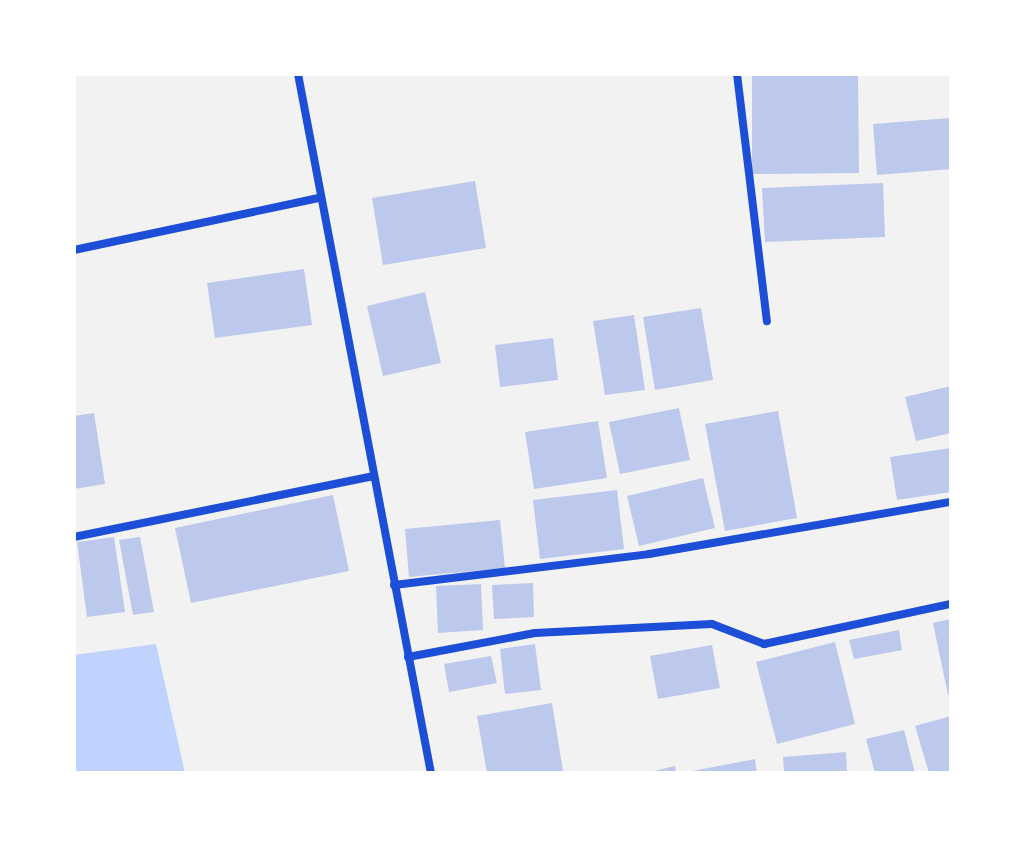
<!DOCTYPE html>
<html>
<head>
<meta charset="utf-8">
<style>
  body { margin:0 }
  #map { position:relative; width:1025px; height:847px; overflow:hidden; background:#f2f2f2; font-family:Signika,sans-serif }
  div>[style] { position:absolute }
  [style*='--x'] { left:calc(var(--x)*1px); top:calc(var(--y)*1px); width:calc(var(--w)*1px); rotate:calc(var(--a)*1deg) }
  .water>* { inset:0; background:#bfd3fe }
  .building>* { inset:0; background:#bdc9ec }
  .minor>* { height:8px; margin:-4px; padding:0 4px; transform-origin:4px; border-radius:4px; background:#1d4ed8 }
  span { translate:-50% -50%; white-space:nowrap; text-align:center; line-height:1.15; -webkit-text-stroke:6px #fff; paint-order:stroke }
  .frame { position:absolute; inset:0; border:76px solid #fff; pointer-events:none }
</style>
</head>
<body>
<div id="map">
  <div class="water">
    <i style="clip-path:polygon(156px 644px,185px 773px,74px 773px,74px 655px)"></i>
  </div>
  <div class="building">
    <i style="clip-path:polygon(752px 74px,858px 74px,859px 173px,752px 174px)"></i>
    <i style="clip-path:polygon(950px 118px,951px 169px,877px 175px,873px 124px)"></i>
    <i style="clip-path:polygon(475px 181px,486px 248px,383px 265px,372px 198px)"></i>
    <i style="clip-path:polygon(883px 183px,885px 237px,765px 242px,762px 188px)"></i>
    <i style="clip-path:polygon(304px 269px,312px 325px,215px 338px,207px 283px)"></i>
    <i style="clip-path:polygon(425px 292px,441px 363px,383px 376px,367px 306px)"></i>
    <i style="clip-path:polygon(701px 308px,713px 380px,655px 390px,643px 317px)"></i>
    <i style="clip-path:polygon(634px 315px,645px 390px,605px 395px,593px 321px)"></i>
    <i style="clip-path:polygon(553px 338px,558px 380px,500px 387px,495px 345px)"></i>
    <i style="clip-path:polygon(951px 386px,951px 433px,916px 441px,905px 397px)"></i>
    <i style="clip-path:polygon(679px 408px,690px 460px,620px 474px,609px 422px)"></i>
    <i style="clip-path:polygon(778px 411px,797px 518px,725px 531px,705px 424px)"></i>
    <i style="clip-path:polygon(94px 413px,105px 484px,74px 489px,74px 416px)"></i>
    <i style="clip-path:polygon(598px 421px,607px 478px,534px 489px,525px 432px)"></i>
    <i style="clip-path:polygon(951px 448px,951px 492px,897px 500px,890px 457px)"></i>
    <i style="clip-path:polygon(703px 478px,715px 528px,639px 546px,627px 496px)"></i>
    <i style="clip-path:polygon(617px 490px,624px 549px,540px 559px,533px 500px)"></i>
    <i style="clip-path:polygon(333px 495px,349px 571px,191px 603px,175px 528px)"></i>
    <i style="clip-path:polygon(500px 520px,505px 568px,409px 577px,405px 529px)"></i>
    <i style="clip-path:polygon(114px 537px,125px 612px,87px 617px,77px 542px)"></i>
    <i style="clip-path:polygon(140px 537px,154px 612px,133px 615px,119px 540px)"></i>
    <i style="clip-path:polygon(533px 583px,534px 617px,494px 619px,492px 585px)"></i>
    <i style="clip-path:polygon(481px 584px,483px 630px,438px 633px,436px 586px)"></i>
    <i style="clip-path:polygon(951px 619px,951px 693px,948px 695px,933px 623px)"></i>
    <i style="clip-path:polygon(899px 630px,902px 650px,854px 659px,849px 640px)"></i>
    <i style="clip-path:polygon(835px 642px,855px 724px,777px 744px,756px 662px)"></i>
    <i style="clip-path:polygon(535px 644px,541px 690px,505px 694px,500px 649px)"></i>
    <i style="clip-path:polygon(712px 645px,720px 688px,658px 699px,650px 656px)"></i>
    <i style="clip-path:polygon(491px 656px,497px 683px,449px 692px,444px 664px)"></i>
    <i style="clip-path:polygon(552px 703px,563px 771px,487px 773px,477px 716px)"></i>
    <i style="clip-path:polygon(951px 716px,951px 772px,929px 773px,915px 726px)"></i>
    <i style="clip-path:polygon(904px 730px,915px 773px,875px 773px,866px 739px)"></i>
    <i style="clip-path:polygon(846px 752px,847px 773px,784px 773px,783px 757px)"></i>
    <i style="clip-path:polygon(755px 759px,757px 773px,687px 773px,687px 772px)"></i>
    <i style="clip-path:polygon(675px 766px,676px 773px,650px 773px,650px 772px)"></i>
  </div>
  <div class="minor">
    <i style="--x:298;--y:74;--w:712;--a:79.23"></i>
    <i style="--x:737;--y:74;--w:249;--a:83.1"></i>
    <i style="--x:74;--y:250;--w:250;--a:-12"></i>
    <i style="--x:74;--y:537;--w:306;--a:-11.5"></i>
    <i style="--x:394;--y:585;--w:257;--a:-6.9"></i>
    <i style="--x:649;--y:554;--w:306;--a:-9.8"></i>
    <i style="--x:408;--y:657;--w:129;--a:-10.7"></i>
    <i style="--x:535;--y:633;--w:177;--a:-2.9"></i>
    <i style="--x:712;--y:624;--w:56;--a:21"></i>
    <i style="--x:764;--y:644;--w:191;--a:-12.1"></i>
  </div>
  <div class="frame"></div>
</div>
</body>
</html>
